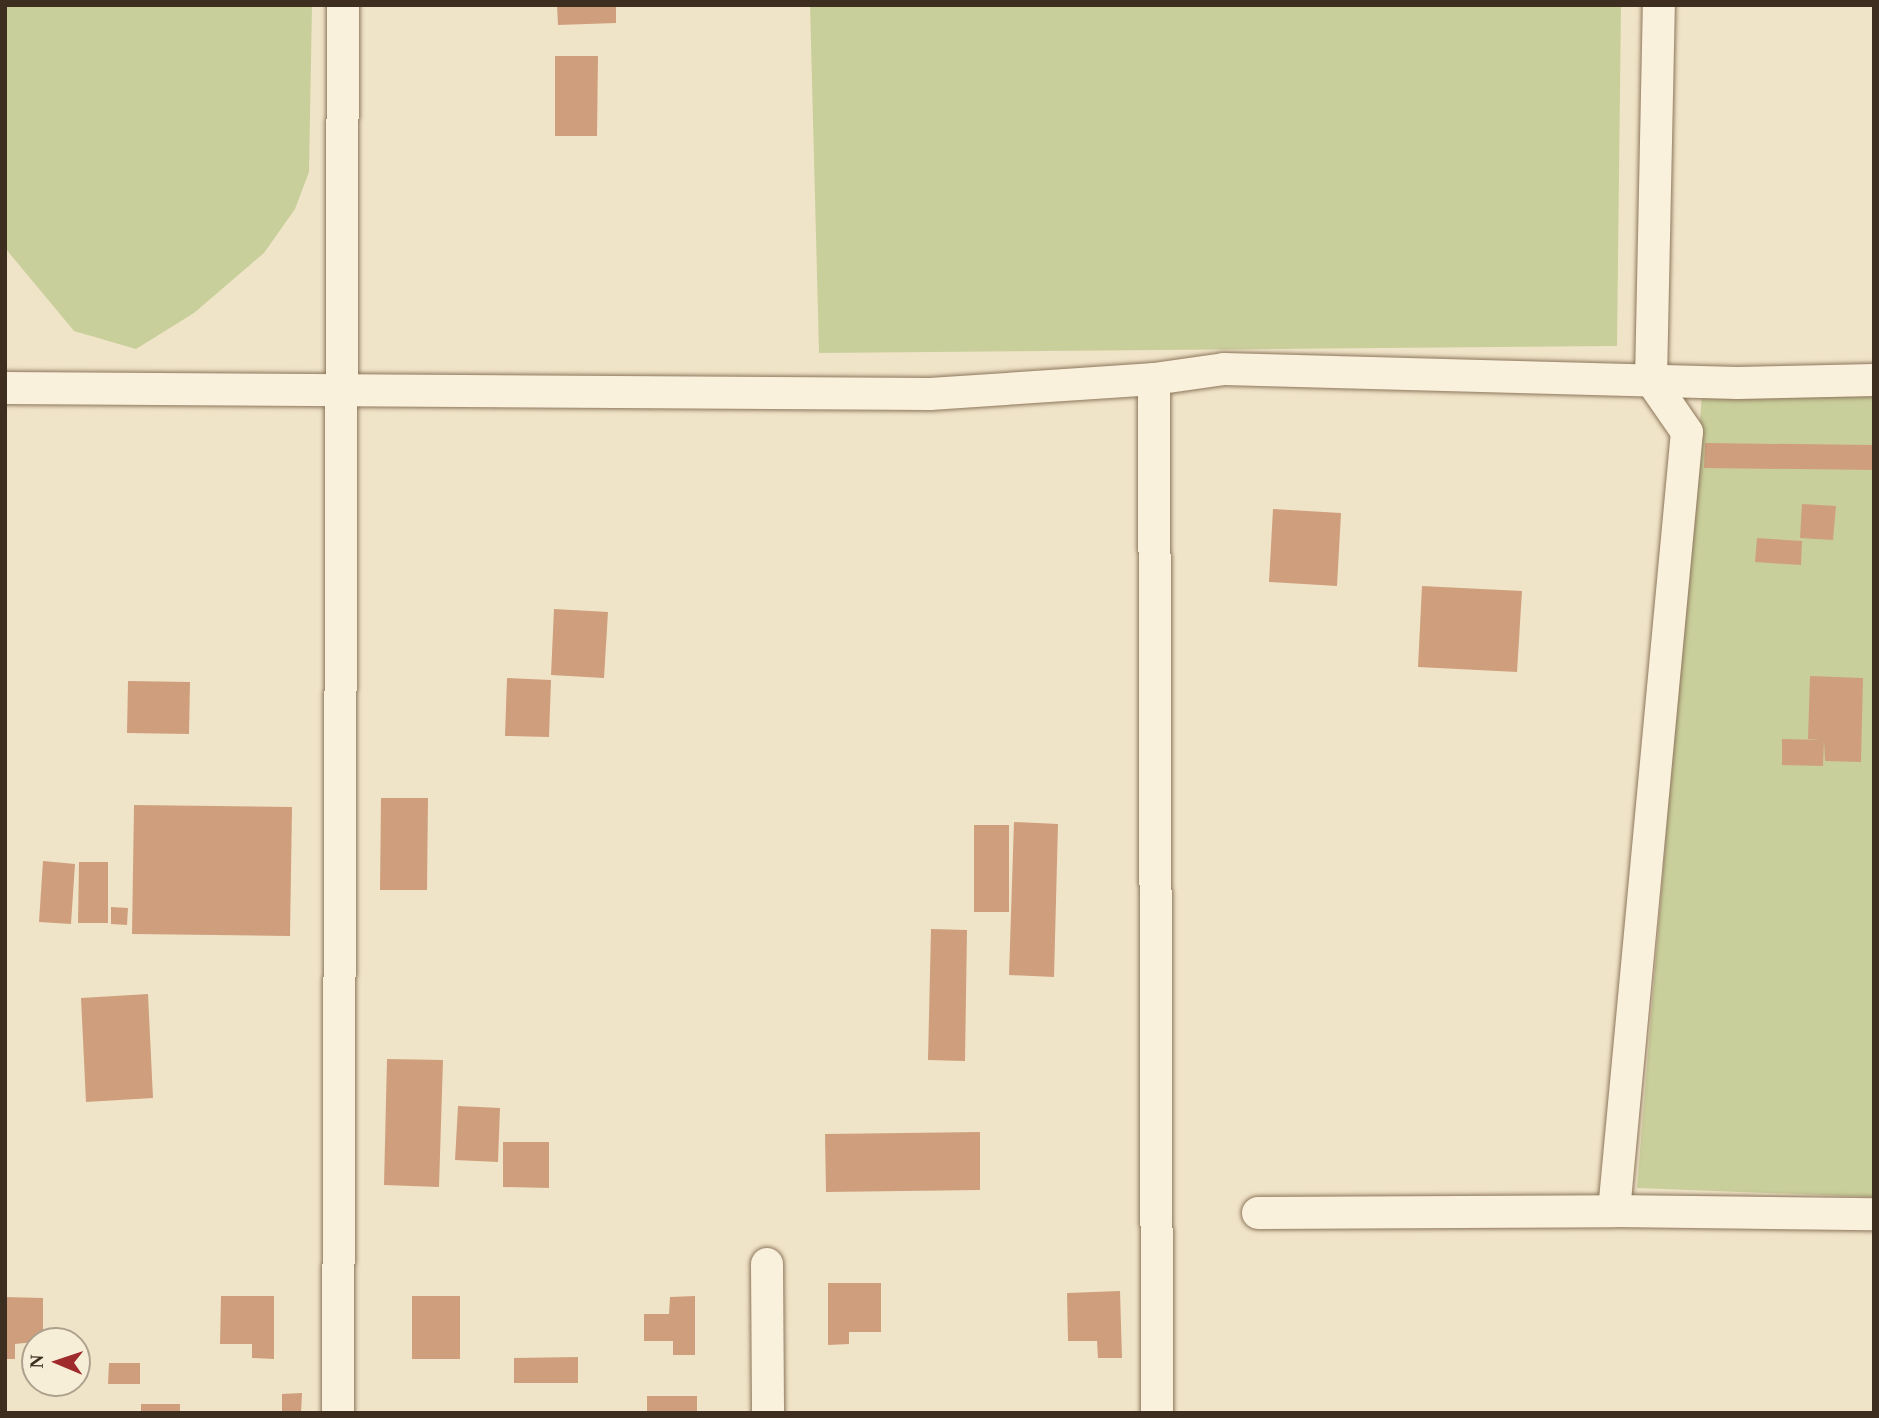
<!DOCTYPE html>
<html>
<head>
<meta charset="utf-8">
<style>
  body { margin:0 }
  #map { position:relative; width:1879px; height:1418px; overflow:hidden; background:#f0e4c8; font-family:"Times New Roman",serif }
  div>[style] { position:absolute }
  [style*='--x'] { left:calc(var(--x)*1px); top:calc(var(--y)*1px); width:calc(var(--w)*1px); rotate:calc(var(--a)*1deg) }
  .green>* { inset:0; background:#c9cf9b }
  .building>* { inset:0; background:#cf9f7d }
  .roads { filter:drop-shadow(0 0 2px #8d765c) drop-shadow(0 0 2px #8d765c) }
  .minor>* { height:32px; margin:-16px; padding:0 16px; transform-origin:16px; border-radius:16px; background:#faf1dc }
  span { translate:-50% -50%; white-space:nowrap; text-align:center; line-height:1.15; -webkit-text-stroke:5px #f7eed8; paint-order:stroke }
  .frame { position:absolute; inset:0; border:7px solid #3d2e20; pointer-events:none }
  .north { position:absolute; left:21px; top:1327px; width:70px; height:70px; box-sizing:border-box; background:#f7eed8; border:2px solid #ada18e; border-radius:50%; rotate:272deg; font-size:19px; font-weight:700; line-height:28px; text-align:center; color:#3d2e20 }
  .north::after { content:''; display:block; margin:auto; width:24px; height:32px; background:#9e2a2b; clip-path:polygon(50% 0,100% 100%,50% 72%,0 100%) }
</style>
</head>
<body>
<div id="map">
  <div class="green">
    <i style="clip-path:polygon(5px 5px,312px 5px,309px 172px,295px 209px,264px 253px,194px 313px,136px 349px,74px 331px,5px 248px)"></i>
    <i style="clip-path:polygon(810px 5px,1621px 5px,1617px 346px,819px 353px)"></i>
    <i style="clip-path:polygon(1874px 393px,1874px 1197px,1637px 1188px,1702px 395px)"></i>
  </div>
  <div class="building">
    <i style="clip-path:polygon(557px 5px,616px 5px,616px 23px,558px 25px)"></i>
    <i style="clip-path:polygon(555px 56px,598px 56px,597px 136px,555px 136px)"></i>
    <i style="clip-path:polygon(1705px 443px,1874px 445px,1874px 470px,1704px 468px)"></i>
    <i style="clip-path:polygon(1802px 504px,1836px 506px,1833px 540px,1800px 538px)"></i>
    <i style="clip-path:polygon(1273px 509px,1341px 513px,1337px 586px,1269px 582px)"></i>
    <i style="clip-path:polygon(1757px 538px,1802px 541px,1801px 565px,1755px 562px)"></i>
    <i style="clip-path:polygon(1422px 586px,1522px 591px,1517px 672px,1418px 667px)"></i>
    <i style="clip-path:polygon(554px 609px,608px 612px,604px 678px,551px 675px)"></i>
    <i style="clip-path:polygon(1810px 676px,1863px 678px,1861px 762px,1825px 761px,1824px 740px,1823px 766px,1782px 765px,1782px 739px,1821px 740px,1808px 739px)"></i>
    <i style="clip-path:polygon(507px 678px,551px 680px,549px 737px,505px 736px)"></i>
    <i style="clip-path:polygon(128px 681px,190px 682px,189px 734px,127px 733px)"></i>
    <i style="clip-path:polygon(381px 798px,428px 798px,427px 890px,380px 890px)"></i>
    <i style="clip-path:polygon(134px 805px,292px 807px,290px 936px,132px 934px)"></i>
    <i style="clip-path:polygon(1014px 822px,1058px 824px,1054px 977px,1009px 975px)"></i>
    <i style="clip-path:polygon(974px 825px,1009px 825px,1009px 912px,974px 912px)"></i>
    <i style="clip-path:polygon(43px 861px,75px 864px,71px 924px,39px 922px)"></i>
    <i style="clip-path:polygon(79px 862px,108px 862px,108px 923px,78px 923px)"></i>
    <i style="clip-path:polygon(111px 907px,128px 908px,127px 925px,111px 924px)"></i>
    <i style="clip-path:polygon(931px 929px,967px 930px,965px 1061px,928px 1060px)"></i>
    <i style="clip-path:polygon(148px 994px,153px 1098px,86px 1102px,81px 998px)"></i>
    <i style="clip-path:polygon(387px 1059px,443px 1060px,439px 1187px,384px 1185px)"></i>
    <i style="clip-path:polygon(458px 1106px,500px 1108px,498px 1162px,455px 1160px)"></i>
    <i style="clip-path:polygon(980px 1132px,980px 1190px,826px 1192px,825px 1134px)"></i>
    <i style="clip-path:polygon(503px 1142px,549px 1142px,549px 1188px,503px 1187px)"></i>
    <i style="clip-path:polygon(828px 1283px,881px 1283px,881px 1332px,849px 1332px,849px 1344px,828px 1345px)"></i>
    <i style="clip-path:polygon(1120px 1291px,1122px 1358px,1098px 1358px,1097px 1341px,1068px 1341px,1067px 1293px)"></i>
    <i style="clip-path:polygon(221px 1296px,274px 1296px,274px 1359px,252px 1358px,252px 1344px,220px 1344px)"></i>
    <i style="clip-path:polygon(412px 1296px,460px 1296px,460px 1359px,412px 1359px)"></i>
    <i style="clip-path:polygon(695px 1296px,695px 1355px,673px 1355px,673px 1341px,644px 1341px,644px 1314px,669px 1314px,670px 1297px)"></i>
    <i style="clip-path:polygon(5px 1297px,43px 1298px,43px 1341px,15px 1344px,15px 1359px,5px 1359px)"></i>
    <i style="clip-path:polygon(578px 1357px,578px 1383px,514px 1383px,514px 1358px)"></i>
    <i style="clip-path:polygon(109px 1363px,140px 1363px,140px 1384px,108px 1384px)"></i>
    <i style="clip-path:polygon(302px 1393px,301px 1413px,282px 1413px,282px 1394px)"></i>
    <i style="clip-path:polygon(647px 1396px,697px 1396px,697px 1413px,647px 1413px)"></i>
    <i style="clip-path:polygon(141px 1404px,180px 1404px,180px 1413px,141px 1413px)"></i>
  </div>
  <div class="roads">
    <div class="minor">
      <i style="--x:1154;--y:379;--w:1034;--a:89.83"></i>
      <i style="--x:5;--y:388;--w:925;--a:0.37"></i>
      <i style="--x:930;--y:394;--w:225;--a:-3.8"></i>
      <i style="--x:1154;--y:379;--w:71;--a:-8.1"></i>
      <i style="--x:1224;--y:369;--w:514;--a:1.56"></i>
      <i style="--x:1738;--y:383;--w:136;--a:-1.3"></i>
      <i style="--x:1614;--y:1211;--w:782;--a:-84.65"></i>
      <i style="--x:1687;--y:432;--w:63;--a:-124.7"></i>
      <i style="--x:1651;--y:380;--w:375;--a:-88.8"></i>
      <i style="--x:1258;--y:1213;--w:356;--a:-0.3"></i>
      <i style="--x:1614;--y:1211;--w:260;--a:0.7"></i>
      <i style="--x:767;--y:1264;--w:149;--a:89.6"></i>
      <i style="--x:338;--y:1413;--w:1408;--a:-89.8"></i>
    </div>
  </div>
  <div class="frame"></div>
  <div class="north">N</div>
</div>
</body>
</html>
